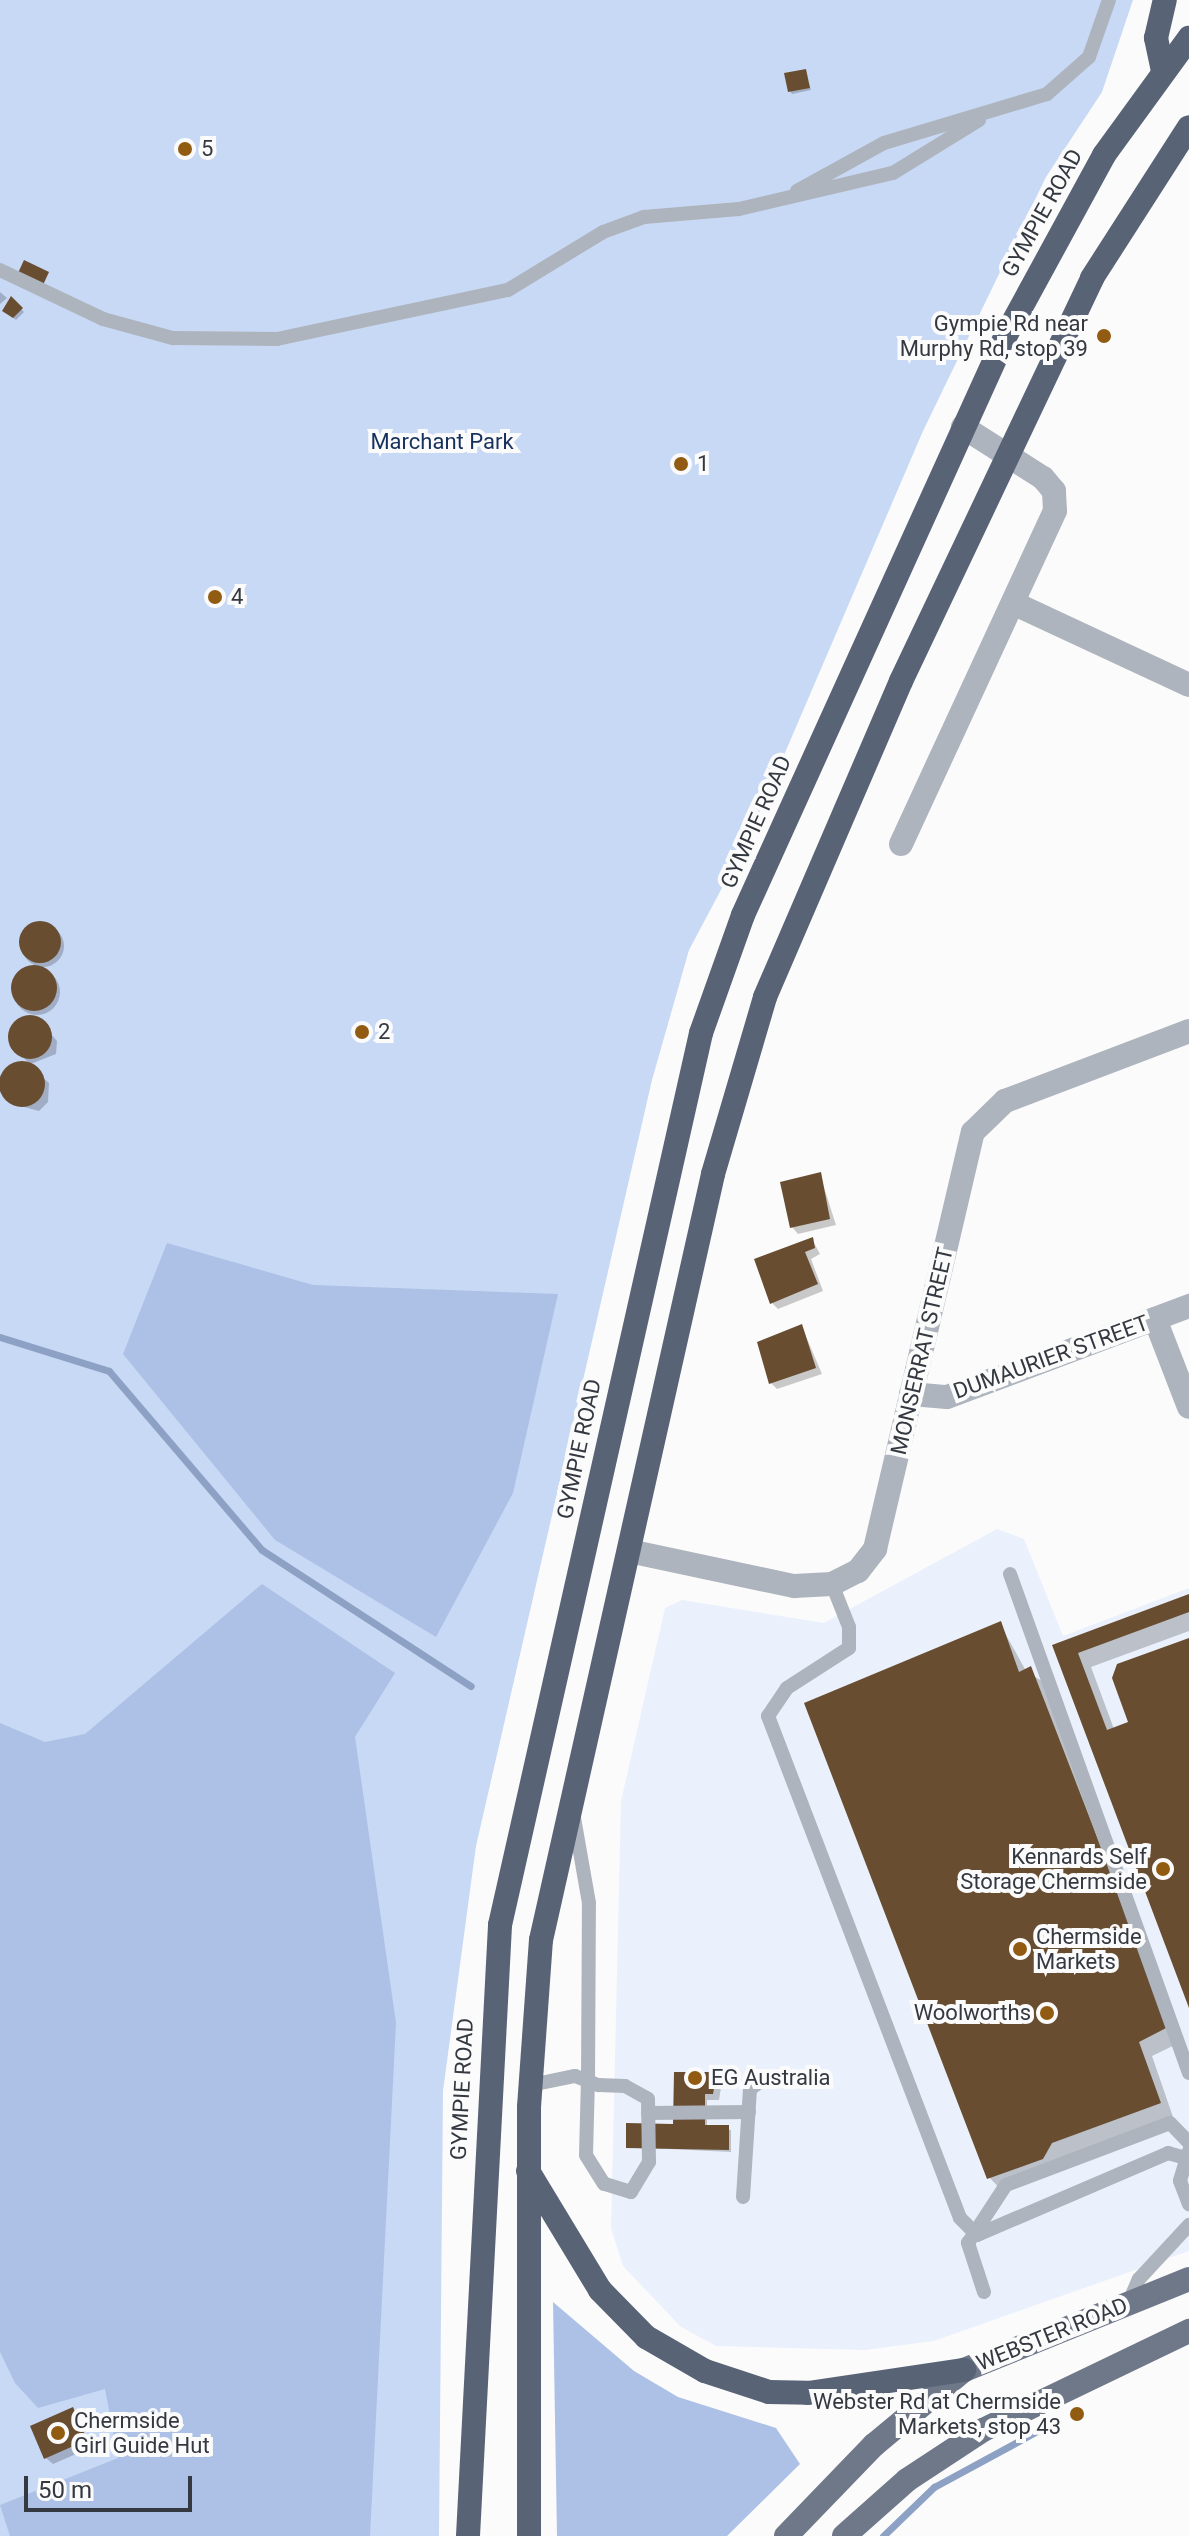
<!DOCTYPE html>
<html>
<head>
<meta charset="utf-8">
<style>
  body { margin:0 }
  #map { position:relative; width:1189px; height:2536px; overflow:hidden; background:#fbfbfb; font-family:Roboto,sans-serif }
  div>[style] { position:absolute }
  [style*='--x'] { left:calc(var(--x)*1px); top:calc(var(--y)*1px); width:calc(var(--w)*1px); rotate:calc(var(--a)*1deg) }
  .built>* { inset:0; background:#eaf1fc }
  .green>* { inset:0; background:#c8d9f5 }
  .forest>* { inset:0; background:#acc1e5 }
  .shadow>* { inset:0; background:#0003 }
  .round { border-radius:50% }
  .stream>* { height:7px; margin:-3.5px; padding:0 3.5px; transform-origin:3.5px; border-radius:3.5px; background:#8da1c4 }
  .building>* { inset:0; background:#684d30 }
  .lane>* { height:14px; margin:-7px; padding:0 7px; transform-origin:7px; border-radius:7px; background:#aeb4bd }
  .street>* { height:24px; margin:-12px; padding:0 12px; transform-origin:12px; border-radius:12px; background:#aeb4bd }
  .primary>* { height:24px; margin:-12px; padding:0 12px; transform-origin:12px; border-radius:12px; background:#6f7889 }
  .highway>* { height:24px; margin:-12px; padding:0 12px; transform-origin:12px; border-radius:12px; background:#586376 }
  .dots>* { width:22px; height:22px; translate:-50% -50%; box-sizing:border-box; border:4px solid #fbfbfb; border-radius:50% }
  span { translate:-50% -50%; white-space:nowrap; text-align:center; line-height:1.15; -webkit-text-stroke:8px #fbfbfb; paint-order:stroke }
  .poi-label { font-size:22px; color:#343941 }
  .left { translate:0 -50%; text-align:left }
  .right { translate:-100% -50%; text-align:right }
  .street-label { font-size:22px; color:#343941 }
  .park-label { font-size:22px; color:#17315e }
  .scale { position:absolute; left:24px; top:2476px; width:168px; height:36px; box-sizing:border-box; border:4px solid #343941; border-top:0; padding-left:10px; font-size:24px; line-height:28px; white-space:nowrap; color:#343941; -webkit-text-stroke:6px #fbfbfb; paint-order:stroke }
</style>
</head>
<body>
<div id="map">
  <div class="built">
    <i style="clip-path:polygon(997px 1529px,1024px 1539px,1063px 1636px,1189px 1588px,1189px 2251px,934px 2341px,865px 2350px,716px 2346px,681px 2327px,623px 2266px,611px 2228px,621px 1801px,665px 1608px,682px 1600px,824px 1623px)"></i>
  </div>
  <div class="green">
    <i style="clip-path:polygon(0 0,1133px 0,1102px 92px,1046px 177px,923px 431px,748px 839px,689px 950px,652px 1080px,476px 1846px,443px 2091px,439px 2536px,0 2536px)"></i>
  </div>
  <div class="forest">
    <i style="clip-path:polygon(167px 1243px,313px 1285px,558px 1294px,513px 1493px,436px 1637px,275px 1540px,123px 1354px)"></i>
    <i style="clip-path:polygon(262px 1584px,395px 1673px,355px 1737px,396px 2023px,370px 2536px,10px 2536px,0 2505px,118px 2458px,105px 2389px,38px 2408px,15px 2383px,0 2352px,0 1723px,45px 1742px,85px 1734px)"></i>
    <i style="clip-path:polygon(553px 2302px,634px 2371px,678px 2397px,776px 2428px,800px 2464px,727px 2536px,557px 2536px)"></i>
  </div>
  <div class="shadow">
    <i style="clip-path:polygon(805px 72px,811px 90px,792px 94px,790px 91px)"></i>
    <i style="clip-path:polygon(0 292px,7px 298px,0 304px)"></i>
    <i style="clip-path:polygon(11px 299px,24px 312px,16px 320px,7px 313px)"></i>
    <i class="round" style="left:22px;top:925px;width:42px;height:42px"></i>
    <i class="round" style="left:14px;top:969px;width:46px;height:46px"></i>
    <i style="clip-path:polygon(37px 1018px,57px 1041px,56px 1054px,28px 1065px,49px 1083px,48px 1102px,39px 1111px,13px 1104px,2px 1083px,13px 1065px,29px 1063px,13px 1048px,11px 1029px,18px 1020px)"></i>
    <i style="clip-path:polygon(820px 1175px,836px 1225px,798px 1234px,792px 1227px)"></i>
    <i style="clip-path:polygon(812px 1239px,820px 1254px,811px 1259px,823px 1291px,778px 1309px,772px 1303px)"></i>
    <i style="clip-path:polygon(802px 1327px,822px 1374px,777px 1389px,771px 1383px)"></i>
    <i style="clip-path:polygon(1189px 1596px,1189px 1631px,1091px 1667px,1114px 1729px,1131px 1723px,1189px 1640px,1189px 2003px,1055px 1646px)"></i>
    <i style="clip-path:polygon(1000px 1624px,1026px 1671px,1045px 1683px,1183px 2041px,1152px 2056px,1173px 2117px,1066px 2156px,1003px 2192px,989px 2177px)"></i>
    <i style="clip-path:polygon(716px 2074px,722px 2081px,719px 2100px,707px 2100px,707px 2127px,731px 2130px,731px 2152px,628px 2147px,674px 2126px)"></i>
    <i style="clip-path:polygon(72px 2410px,92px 2447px,53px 2464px,46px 2458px)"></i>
  </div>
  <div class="stream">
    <i style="--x:0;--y:1337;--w:114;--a:17.3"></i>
    <i style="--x:109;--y:1371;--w:235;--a:49.5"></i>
    <i style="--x:262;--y:1550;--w:249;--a:33.1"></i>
    <i style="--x:883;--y:2536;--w:71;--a:-43.9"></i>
    <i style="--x:934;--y:2487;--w:122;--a:-28.5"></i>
  </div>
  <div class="building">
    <i style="clip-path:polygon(806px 69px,810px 88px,788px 92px,784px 73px)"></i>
    <i style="clip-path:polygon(24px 260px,49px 272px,43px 285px,18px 273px)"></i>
    <i style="clip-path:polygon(11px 296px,23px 308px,13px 318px,2px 311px)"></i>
    <i class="round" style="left:19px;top:921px;width:42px;height:42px"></i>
    <i class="round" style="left:11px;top:965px;width:46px;height:46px"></i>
    <i class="round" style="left:8px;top:1015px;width:44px;height:44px"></i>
    <i class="round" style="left:-1px;top:1061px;width:46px;height:46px"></i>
    <i style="clip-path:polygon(821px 1172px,830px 1219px,790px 1228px,780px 1182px)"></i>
    <i style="clip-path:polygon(813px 1237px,815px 1248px,805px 1252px,818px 1284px,770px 1304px,754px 1259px)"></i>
    <i style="clip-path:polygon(802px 1324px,816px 1368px,769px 1384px,757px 1342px)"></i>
    <i style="clip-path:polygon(1189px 1594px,1189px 1612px,1078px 1653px,1107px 1730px,1128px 1722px,1112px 1678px,1117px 1664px,1189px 1638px,1189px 2008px,1052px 1645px)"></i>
    <i style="clip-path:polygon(1001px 1621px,1019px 1672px,1031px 1666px,1170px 2026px,1139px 2042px,1161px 2103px,1052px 2143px,1043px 2159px,987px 2179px,804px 1703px)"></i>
    <i style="clip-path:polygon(674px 2072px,717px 2072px,713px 2094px,705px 2094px,705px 2125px,729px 2125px,729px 2150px,626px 2148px,626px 2123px,673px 2124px)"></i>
    <i style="clip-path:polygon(73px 2407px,87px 2440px,44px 2459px,30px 2426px)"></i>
  </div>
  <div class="lane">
    <i style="--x:797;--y:191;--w:99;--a:-28.9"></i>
    <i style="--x:884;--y:143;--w:170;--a:-16.7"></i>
    <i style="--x:1047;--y:94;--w:56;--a:-41.4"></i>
    <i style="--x:1089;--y:57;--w:60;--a:-70.7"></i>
    <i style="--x:0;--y:270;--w:114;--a:25.4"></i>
    <i style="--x:103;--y:319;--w:73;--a:15.2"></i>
    <i style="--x:173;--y:338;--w:104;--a:0.6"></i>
    <i style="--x:277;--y:339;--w:236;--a:-12"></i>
    <i style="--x:508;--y:290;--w:111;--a:-31.4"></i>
    <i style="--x:603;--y:232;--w:44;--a:-20.1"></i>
    <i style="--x:644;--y:217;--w:95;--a:-4.8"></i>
    <i style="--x:739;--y:209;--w:158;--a:-13.2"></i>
    <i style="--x:893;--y:173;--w:101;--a:-31.6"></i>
    <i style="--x:1010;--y:1574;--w:530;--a:70.27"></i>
    <i style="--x:832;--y:1584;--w:46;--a:68.4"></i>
    <i style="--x:849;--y:1627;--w:21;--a:90"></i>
    <i style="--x:849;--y:1648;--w:74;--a:147.2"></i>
    <i style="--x:787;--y:1688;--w:34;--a:124"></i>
    <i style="--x:768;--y:1716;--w:537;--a:69.07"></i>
    <i style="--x:960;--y:2218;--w:24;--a:45"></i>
    <i style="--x:977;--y:2235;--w:208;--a:-23.2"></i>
    <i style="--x:1168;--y:2153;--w:22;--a:16"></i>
    <i style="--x:531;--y:2085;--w:45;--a:-11.6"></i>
    <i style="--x:575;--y:2076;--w:14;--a:21"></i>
    <i style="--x:588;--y:2081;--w:11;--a:22"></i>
    <i style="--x:598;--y:2085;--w:27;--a:2"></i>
    <i style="--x:625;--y:2086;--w:26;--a:29"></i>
    <i style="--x:648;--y:2099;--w:63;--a:89.1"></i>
    <i style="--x:649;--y:2162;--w:35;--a:121"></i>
    <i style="--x:631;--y:2192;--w:28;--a:-163"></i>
    <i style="--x:604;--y:2184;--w:34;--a:-122"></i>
    <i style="--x:586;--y:2155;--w:74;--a:-88.5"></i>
    <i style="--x:588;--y:2081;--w:178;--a:-89.7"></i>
    <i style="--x:589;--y:1903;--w:86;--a:-100"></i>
    <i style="--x:648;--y:2113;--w:101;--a:-0.6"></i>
    <i style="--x:1189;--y:2151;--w:31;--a:107"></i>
    <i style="--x:1180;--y:2181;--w:25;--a:69"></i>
    <i style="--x:743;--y:2197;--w:108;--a:-86.3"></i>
    <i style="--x:750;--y:2089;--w:17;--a:-36"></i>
    <i style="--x:984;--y:2292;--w:52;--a:-108.1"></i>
    <i style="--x:968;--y:2243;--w:69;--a:-56.8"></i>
    <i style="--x:1006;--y:2185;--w:175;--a:-20.7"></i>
    <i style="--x:1170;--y:2123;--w:28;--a:46"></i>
    <i style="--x:1129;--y:2302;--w:25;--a:-67"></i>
    <i style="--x:1139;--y:2279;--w:74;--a:-47.2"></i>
  </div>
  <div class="street">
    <i style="--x:1013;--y:603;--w:194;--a:25"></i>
    <i style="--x:901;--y:844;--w:367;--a:-65.2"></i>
    <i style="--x:1055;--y:511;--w:20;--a:-93"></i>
    <i style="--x:1054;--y:491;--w:17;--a:-130"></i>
    <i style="--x:1043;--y:478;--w:95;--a:-147.5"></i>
    <i style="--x:1155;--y:1319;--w:94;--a:68.9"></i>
    <i style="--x:911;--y:1394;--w:36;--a:5"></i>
    <i style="--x:947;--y:1397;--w:259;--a:-20.6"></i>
    <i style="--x:629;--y:1551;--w:169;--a:12"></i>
    <i style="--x:794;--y:1586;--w:38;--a:-3"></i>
    <i style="--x:832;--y:1584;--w:29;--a:-27"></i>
    <i style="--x:858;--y:1571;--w:28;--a:-52"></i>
    <i style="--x:875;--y:1549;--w:428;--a:-76.8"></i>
    <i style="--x:973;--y:1132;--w:45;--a:-44.1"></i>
    <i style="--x:1005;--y:1101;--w:197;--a:-20.8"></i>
  </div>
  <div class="primary">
    <i style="--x:786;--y:2536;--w:127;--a:-46"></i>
    <i style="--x:874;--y:2445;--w:117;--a:-39.8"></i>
    <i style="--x:964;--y:2370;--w:243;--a:-22"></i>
    <i style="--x:844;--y:2536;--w:84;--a:-41.6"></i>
    <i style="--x:907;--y:2480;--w:91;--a:-33.3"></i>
    <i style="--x:983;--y:2430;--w:229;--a:-25.7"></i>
  </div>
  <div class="highway">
    <i style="--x:1163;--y:71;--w:34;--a:-102"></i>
    <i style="--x:1156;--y:38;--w:39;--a:-77"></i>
    <i style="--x:528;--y:2171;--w:139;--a:58.8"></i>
    <i style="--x:600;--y:2290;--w:66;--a:45.6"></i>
    <i style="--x:646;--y:2337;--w:68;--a:30"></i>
    <i style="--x:705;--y:2371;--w:67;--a:18.2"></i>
    <i style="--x:769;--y:2392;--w:39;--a:1"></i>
    <i style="--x:808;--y:2393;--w:158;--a:-8.4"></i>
    <i style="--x:468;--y:2536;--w:612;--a:-87"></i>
    <i style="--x:500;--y:1925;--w:914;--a:-77.3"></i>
    <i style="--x:701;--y:1033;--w:125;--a:-70.4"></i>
    <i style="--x:743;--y:915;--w:637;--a:-65.61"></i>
    <i style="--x:1006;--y:335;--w:205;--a:-61.4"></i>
    <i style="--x:1104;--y:155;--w:145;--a:-54"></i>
    <i style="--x:529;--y:2536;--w:429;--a:-90"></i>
    <i style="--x:529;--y:2107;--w:167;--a:-85.9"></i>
    <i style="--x:541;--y:1940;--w:785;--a:-77.34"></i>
    <i style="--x:713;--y:1174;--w:184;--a:-73.6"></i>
    <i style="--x:765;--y:997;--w:344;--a:-66.7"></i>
    <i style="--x:901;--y:681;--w:446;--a:-64.6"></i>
    <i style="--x:1092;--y:278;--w:179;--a:-57.3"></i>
  </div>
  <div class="dots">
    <i style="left:185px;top:149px;background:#915b11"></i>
    <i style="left:1104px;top:336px;background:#915b11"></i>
    <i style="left:681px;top:464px;background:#915b11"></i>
    <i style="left:215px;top:597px;background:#915b11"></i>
    <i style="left:362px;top:1032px;background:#915b11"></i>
    <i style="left:1163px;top:1869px;background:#915b11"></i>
    <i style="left:1020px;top:1949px;background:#915b11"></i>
    <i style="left:1047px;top:2013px;background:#915b11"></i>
    <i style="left:695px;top:2078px;background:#915b11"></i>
    <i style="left:1077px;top:2414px;background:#915b11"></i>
    <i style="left:58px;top:2433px;background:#915b11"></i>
  </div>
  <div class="poi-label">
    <span class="left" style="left:201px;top:149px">5</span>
    <span class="right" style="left:1088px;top:336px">Gympie Rd near<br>Murphy Rd, stop 39</span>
    <span class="left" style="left:697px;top:464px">1</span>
    <span class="left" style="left:231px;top:597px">4</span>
    <span class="left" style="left:378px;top:1032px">2</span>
    <span class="right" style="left:1147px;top:1869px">Kennards Self<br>Storage Chermside</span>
    <span class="left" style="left:1036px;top:1949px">Chermside<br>Markets</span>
    <span class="right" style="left:1031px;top:2013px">Woolworths</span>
    <span class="left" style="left:711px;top:2078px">EG Australia</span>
    <span class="right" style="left:1061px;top:2414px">Webster Rd at Chermside<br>Markets, stop 43</span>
    <span class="left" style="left:74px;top:2433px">Chermside<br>Girl Guide Hut</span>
  </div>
  <div class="street-label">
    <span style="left:1042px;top:213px;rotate:-61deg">GYMPIE ROAD</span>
    <span style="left:756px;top:822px;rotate:-66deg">GYMPIE ROAD</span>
    <span style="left:922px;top:1351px;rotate:-77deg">MONSERRAT STREET</span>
    <span style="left:1051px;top:1357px;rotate:-20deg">DUMAURIER STREET</span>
    <span style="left:579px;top:1449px;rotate:-78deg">GYMPIE ROAD</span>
    <span style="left:462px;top:2089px;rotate:-87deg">GYMPIE ROAD</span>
    <span style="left:1052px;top:2334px;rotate:-22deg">WEBSTER ROAD</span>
  </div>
  <div class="park-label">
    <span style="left:442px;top:442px">Marchant Park</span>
  </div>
  <div class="scale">50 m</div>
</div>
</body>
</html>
